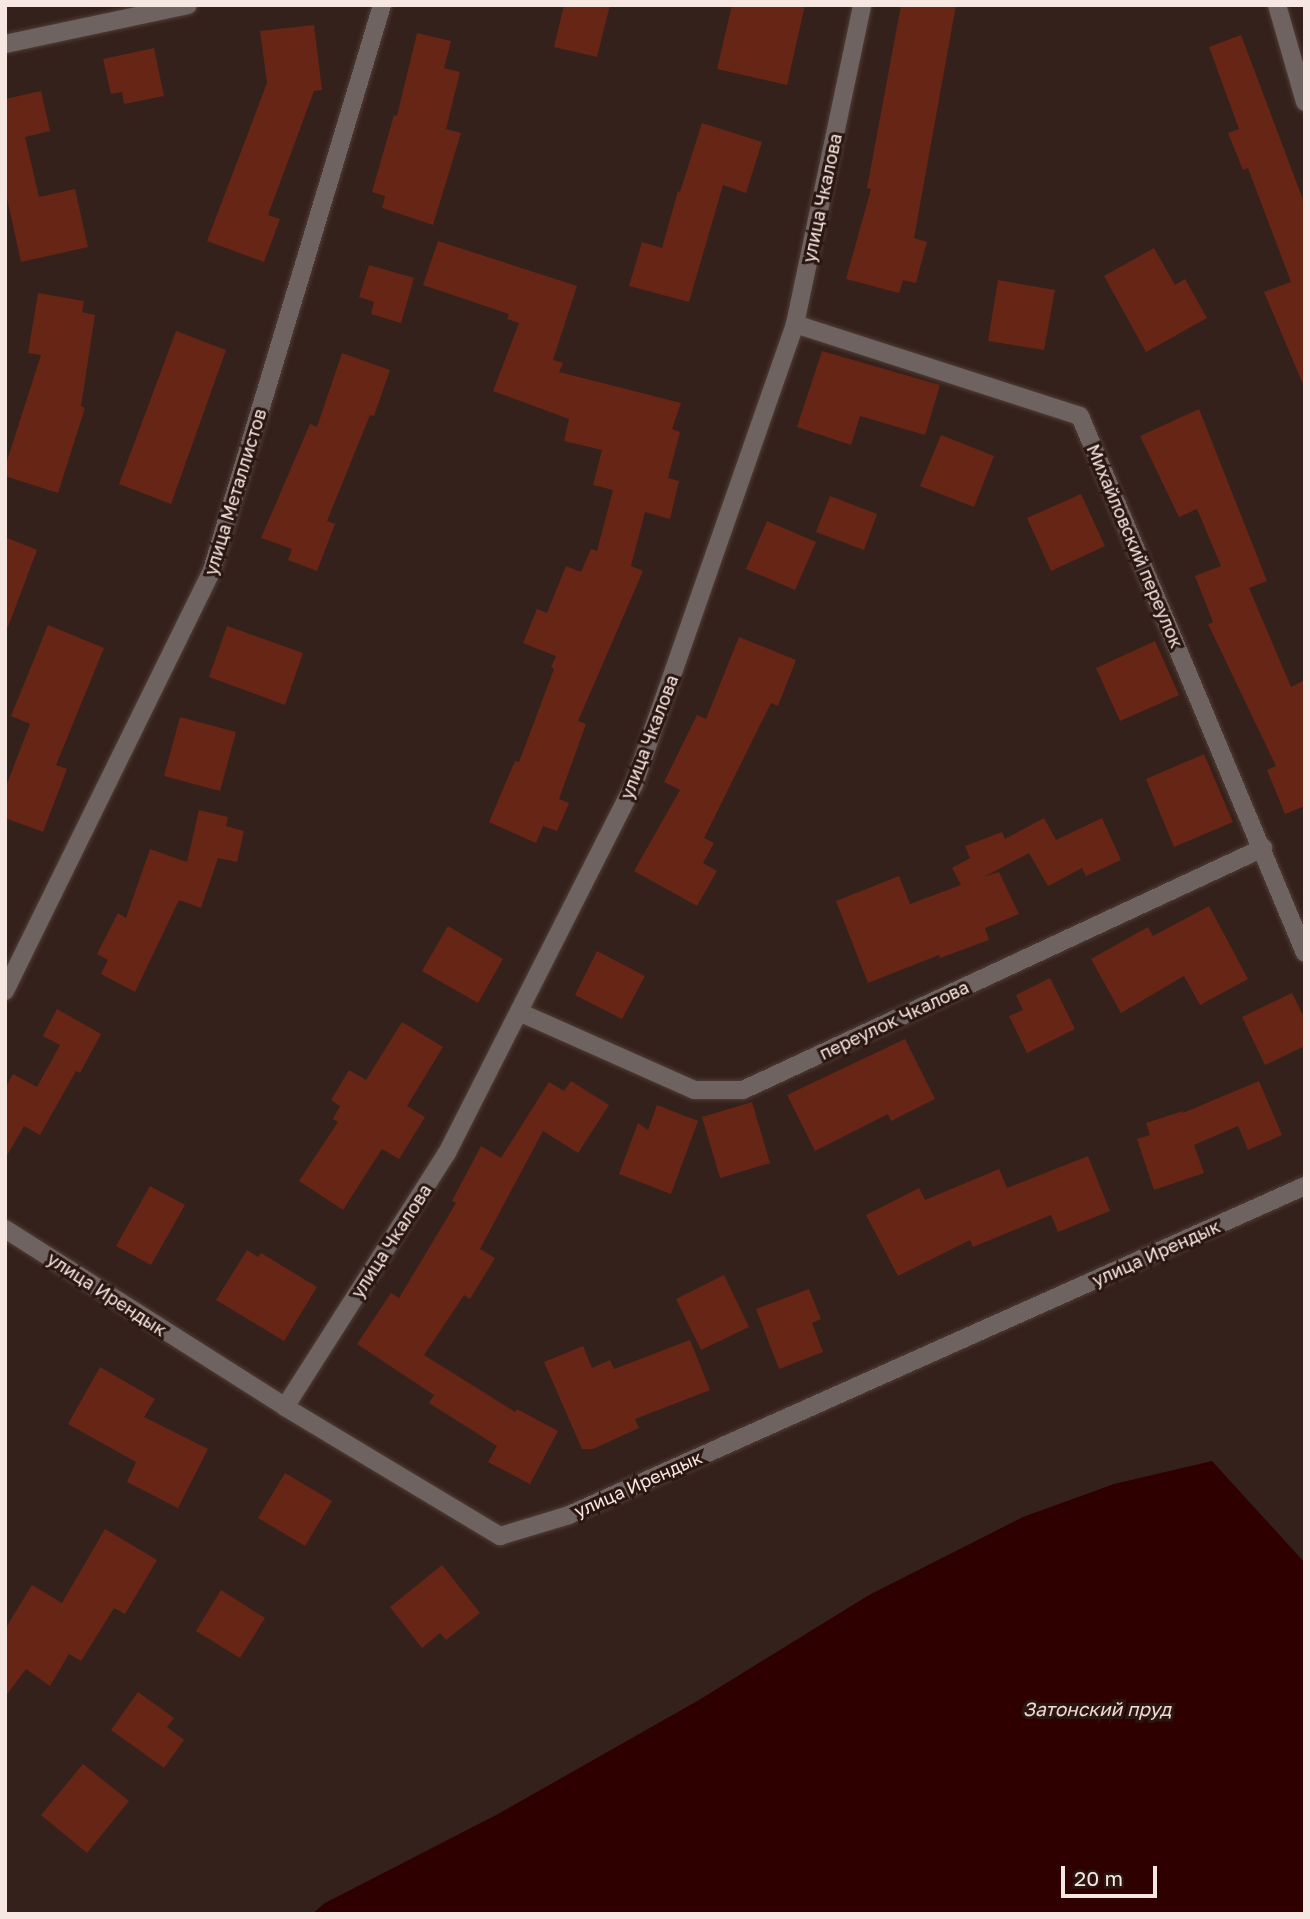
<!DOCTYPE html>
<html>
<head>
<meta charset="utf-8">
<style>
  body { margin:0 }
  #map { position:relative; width:1310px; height:1919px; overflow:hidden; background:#35211b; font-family:"Golos Text",sans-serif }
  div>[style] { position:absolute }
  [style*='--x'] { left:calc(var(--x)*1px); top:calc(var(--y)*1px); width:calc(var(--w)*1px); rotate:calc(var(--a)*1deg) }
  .water>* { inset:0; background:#2e0000 }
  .building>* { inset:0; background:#662515 }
  .roads { filter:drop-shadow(0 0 2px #503d37) drop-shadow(0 0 2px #503d37) }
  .minor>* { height:18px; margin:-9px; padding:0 9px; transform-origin:9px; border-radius:9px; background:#6e6360 }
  span { translate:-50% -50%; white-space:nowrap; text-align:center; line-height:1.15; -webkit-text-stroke:6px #2b1712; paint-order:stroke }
  .street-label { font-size:18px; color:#f6e7e3 }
  .water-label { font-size:19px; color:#f0dad4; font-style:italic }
  .frame { position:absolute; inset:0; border:7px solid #f6e7e3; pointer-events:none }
  .scale { position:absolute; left:1061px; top:1866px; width:96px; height:32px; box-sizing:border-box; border:4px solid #f6e7e3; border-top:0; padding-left:9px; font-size:21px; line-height:24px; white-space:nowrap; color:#f6e7e3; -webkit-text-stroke:5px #2b1712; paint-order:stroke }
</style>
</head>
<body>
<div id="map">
  <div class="water">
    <i style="clip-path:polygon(1212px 1461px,1305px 1563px,1305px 1914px,312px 1914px,325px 1903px,498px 1814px,699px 1700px,869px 1595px,1023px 1517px,1114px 1484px)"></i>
  </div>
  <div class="building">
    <i style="clip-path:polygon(564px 5px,610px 5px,597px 57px,554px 47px)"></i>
    <i style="clip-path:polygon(732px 5px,805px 5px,787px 85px,717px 69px)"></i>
    <i style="clip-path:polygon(901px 5px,956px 5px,914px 238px,927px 242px,916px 283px,903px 280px,899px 293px,846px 279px,871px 189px,867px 188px)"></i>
    <i style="clip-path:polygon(314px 25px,322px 90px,314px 91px,268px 215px,280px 219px,264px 262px,207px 241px,267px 83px,260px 31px)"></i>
    <i style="clip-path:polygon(417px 33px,451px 41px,444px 68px,460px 72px,446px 129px,461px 133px,433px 225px,382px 208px,385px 196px,372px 192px,394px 115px,397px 116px)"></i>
    <i style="clip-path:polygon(1241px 35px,1305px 205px,1303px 384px,1264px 292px,1291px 282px,1248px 168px,1243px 170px,1228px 133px,1239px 129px,1209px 47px)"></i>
    <i style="clip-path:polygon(154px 48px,164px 96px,124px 104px,122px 92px,111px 94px,103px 59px)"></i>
    <i style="clip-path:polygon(41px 91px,50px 131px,25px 137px,39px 197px,75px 189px,88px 247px,21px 262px,5px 189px,5px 99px)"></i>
    <i style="clip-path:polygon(702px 123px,762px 142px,746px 193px,723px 185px,689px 302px,629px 286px,642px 242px,662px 248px,678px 191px,680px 192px)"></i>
    <i style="clip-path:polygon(438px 241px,577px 286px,553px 360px,563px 363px,559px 372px,681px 403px,672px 429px,680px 432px,668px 478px,679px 481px,670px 519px,645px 512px,631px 566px,643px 571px,578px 721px,586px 724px,559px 799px,569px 803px,557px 831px,543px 826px,536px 843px,489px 822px,515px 761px,519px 762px,554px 669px,551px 667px,556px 656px,523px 643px,537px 609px,547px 613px,566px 566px,581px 572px,591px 549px,597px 551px,613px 490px,593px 485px,602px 450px,564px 441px,569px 419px,493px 391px,519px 323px,507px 319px,509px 314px,423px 285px)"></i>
    <i style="clip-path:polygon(1154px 248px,1175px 285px,1185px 279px,1207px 318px,1146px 352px,1104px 276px)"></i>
    <i style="clip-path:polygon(369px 265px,414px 278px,401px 323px,371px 314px,374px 302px,359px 297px)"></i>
    <i style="clip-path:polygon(998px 280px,1055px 290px,1044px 350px,988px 341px)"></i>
    <i style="clip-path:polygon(38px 293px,84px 301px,82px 312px,95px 315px,81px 406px,85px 408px,58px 493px,5px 476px,5px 467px,41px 355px,28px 353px)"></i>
    <i style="clip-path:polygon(176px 331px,226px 350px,171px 504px,119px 484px)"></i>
    <i style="clip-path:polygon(822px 351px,940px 385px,925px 435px,860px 416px,851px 445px,797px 427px)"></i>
    <i style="clip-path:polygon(342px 353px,390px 370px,374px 416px,370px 415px,327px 521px,335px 524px,317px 571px,288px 560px,292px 549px,261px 538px,310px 424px,317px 427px)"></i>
    <i style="clip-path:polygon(1199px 409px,1267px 581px,1249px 588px,1291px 687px,1305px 680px,1305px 806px,1285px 814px,1267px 770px,1276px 766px,1208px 624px,1213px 622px,1195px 576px,1221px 566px,1197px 509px,1179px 517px,1140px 436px)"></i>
    <i style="clip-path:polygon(941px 435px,994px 456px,974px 507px,920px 486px)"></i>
    <i style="clip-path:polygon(1081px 494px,1105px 546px,1051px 571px,1027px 518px)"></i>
    <i style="clip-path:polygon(830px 496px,877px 514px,864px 550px,816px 532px)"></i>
    <i style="clip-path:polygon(767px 521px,816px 542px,795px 590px,746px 569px)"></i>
    <i style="clip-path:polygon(5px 537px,37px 550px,8px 627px,5px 627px)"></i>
    <i style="clip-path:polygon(48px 625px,104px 648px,56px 765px,67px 769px,43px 832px,5px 818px,5px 789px,30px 724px,11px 716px)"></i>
    <i style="clip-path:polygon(227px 626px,303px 653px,285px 705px,209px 677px)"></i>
    <i style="clip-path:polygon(739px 637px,796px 660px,778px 706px,771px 703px,704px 838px,714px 843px,703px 863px,717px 871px,697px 906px,634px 871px,680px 790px,664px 782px,697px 715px,706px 719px)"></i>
    <i style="clip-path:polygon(1155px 641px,1179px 695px,1120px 721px,1096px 668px)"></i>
    <i style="clip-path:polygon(180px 717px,236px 732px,220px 791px,164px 776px)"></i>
    <i style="clip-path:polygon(1204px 754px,1233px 822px,1174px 847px,1146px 779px)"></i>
    <i style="clip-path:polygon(199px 810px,228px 817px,226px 826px,244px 831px,237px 862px,218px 858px,201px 908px,179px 900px,135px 992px,101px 974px,108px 960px,97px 954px,118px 913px,126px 918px,150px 849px,187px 862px)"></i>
    <i style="clip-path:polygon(1044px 818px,1056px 840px,1102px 818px,1121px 860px,1086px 876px,1082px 868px,1048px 886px,1029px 853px,984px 877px,999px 872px,1019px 914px,985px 928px,989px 940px,940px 958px,939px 955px,868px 983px,836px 901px,899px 876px,910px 904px,961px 885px,952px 868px,970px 858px,965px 846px,1002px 832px,1005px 839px)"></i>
    <i style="clip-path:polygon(1209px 906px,1248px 979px,1200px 1005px,1184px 976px,1121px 1013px,1091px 959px,1148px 927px,1153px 936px)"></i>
    <i style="clip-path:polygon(448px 926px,503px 959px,478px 1003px,422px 971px)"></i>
    <i style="clip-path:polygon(597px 951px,645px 976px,622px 1019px,575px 995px)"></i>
    <i style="clip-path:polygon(1050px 978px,1075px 1029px,1027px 1053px,1009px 1016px,1023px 1010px,1016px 995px)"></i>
    <i style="clip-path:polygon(1292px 993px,1305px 1019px,1305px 1046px,1265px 1065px,1242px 1017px)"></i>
    <i style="clip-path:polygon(57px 1009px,101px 1034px,80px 1073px,76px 1071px,40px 1135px,24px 1126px,5px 1159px,5px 1088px,13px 1074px,37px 1087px,60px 1045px,43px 1036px)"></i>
    <i style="clip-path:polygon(402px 1022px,443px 1047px,407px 1106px,425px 1117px,399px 1159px,382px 1149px,343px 1210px,299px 1181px,338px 1122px,333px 1119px,340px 1106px,331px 1100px,349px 1070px,366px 1080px)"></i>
    <i style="clip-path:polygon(905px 1039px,935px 1099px,891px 1121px,888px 1114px,815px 1151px,787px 1095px)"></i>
    <i style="clip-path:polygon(571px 1081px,609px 1105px,578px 1153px,543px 1131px,480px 1249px,495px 1258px,470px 1299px,464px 1295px,424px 1355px,515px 1412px,517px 1409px,558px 1431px,530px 1484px,488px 1462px,497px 1446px,429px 1403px,434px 1395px,357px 1344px,391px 1293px,399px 1298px,456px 1203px,452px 1201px,481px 1146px,501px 1158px,549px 1082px,564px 1091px)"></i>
    <i style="clip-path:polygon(1259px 1081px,1282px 1135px,1248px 1150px,1238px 1126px,1194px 1145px,1204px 1173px,1154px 1190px,1137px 1139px,1150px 1135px,1146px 1123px,1183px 1111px,1183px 1113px)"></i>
    <i style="clip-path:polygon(752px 1102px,770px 1163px,720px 1178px,702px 1117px)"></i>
    <i style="clip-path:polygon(657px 1105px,698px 1121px,671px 1194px,619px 1174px,638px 1123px,648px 1130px)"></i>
    <i style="clip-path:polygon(1088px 1156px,1110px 1211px,1058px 1232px,1051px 1215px,973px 1247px,970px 1240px,898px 1276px,866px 1215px,919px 1188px,925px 1200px,999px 1169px,1007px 1188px)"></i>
    <i style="clip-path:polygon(150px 1186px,185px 1205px,151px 1265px,116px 1246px)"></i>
    <i style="clip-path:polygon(247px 1250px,258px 1257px,261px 1253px,317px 1287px,284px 1341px,216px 1300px)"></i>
    <i style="clip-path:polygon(724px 1275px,749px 1327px,701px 1350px,676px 1299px)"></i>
    <i style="clip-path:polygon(809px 1289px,821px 1319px,812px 1323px,823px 1352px,779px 1369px,756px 1309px)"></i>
    <i style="clip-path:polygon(690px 1340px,710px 1390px,635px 1419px,639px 1428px,593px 1449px,582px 1449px,544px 1362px,583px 1346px,592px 1368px,610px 1360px,614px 1369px)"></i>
    <i style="clip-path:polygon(100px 1367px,155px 1399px,144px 1417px,208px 1449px,178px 1508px,127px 1482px,136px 1462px,68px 1424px)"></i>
    <i style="clip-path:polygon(285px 1473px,332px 1501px,305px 1546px,258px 1518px)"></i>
    <i style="clip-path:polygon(105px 1529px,157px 1560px,125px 1614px,114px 1608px,81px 1661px,69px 1654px,50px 1686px,26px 1669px,5px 1697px,5px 1629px,32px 1585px,62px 1603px)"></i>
    <i style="clip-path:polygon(442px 1565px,480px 1613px,446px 1640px,440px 1633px,422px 1648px,390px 1607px)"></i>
    <i style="clip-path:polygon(221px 1590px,265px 1618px,240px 1658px,196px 1631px)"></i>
    <i style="clip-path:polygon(138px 1692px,174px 1718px,167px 1727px,184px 1740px,164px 1768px,111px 1730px)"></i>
    <i style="clip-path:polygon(83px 1764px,129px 1801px,87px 1853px,41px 1815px)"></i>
  </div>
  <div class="roads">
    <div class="minor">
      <i style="--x:1277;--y:5;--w:101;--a:73.9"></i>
      <i style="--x:5;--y:44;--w:187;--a:-12"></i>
      <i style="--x:795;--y:324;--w:299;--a:17.9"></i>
      <i style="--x:1080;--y:416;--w:582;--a:67.27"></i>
      <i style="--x:5;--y:991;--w:469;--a:-63.8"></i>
      <i style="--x:212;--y:570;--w:590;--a:-73.25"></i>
      <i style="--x:519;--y:1012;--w:192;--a:24"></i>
      <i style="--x:694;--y:1090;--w:49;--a:0"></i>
      <i style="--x:743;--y:1090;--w:574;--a:-24.96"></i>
      <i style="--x:5;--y:1229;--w:332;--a:32.4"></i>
      <i style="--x:285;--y:1407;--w:251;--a:31"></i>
      <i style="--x:500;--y:1536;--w:72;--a:-16.9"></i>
      <i style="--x:569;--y:1515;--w:806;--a:-24.09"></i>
      <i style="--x:285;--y:1407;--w:301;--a:-57.5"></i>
      <i style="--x:447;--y:1153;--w:414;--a:-63.1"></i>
      <i style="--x:634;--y:784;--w:487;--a:-70.7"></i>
      <i style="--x:795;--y:324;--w:326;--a:-78.1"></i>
    </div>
  </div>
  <div class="street-label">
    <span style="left:822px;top:198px;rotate:-78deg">улица Чкалова</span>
    <span style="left:235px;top:492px;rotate:-73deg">улица Металлистов</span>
    <span style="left:1135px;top:546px;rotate:67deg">Михайловский переулок</span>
    <span style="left:649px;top:737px;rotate:-69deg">улица Чкалова</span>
    <span style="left:894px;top:1020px;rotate:-25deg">переулок Чкалова</span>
    <span style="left:391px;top:1241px;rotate:-57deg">улица Чкалова</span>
    <span style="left:1156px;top:1253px;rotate:-24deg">улица Ирендык</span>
    <span style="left:107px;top:1294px;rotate:33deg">улица Ирендык</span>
    <span style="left:638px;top:1484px;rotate:-24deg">улица Ирендык</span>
  </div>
  <div class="water-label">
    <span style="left:1097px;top:1709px">Затонский пруд</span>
  </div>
  <div class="frame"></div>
  <div class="scale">20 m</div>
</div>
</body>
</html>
